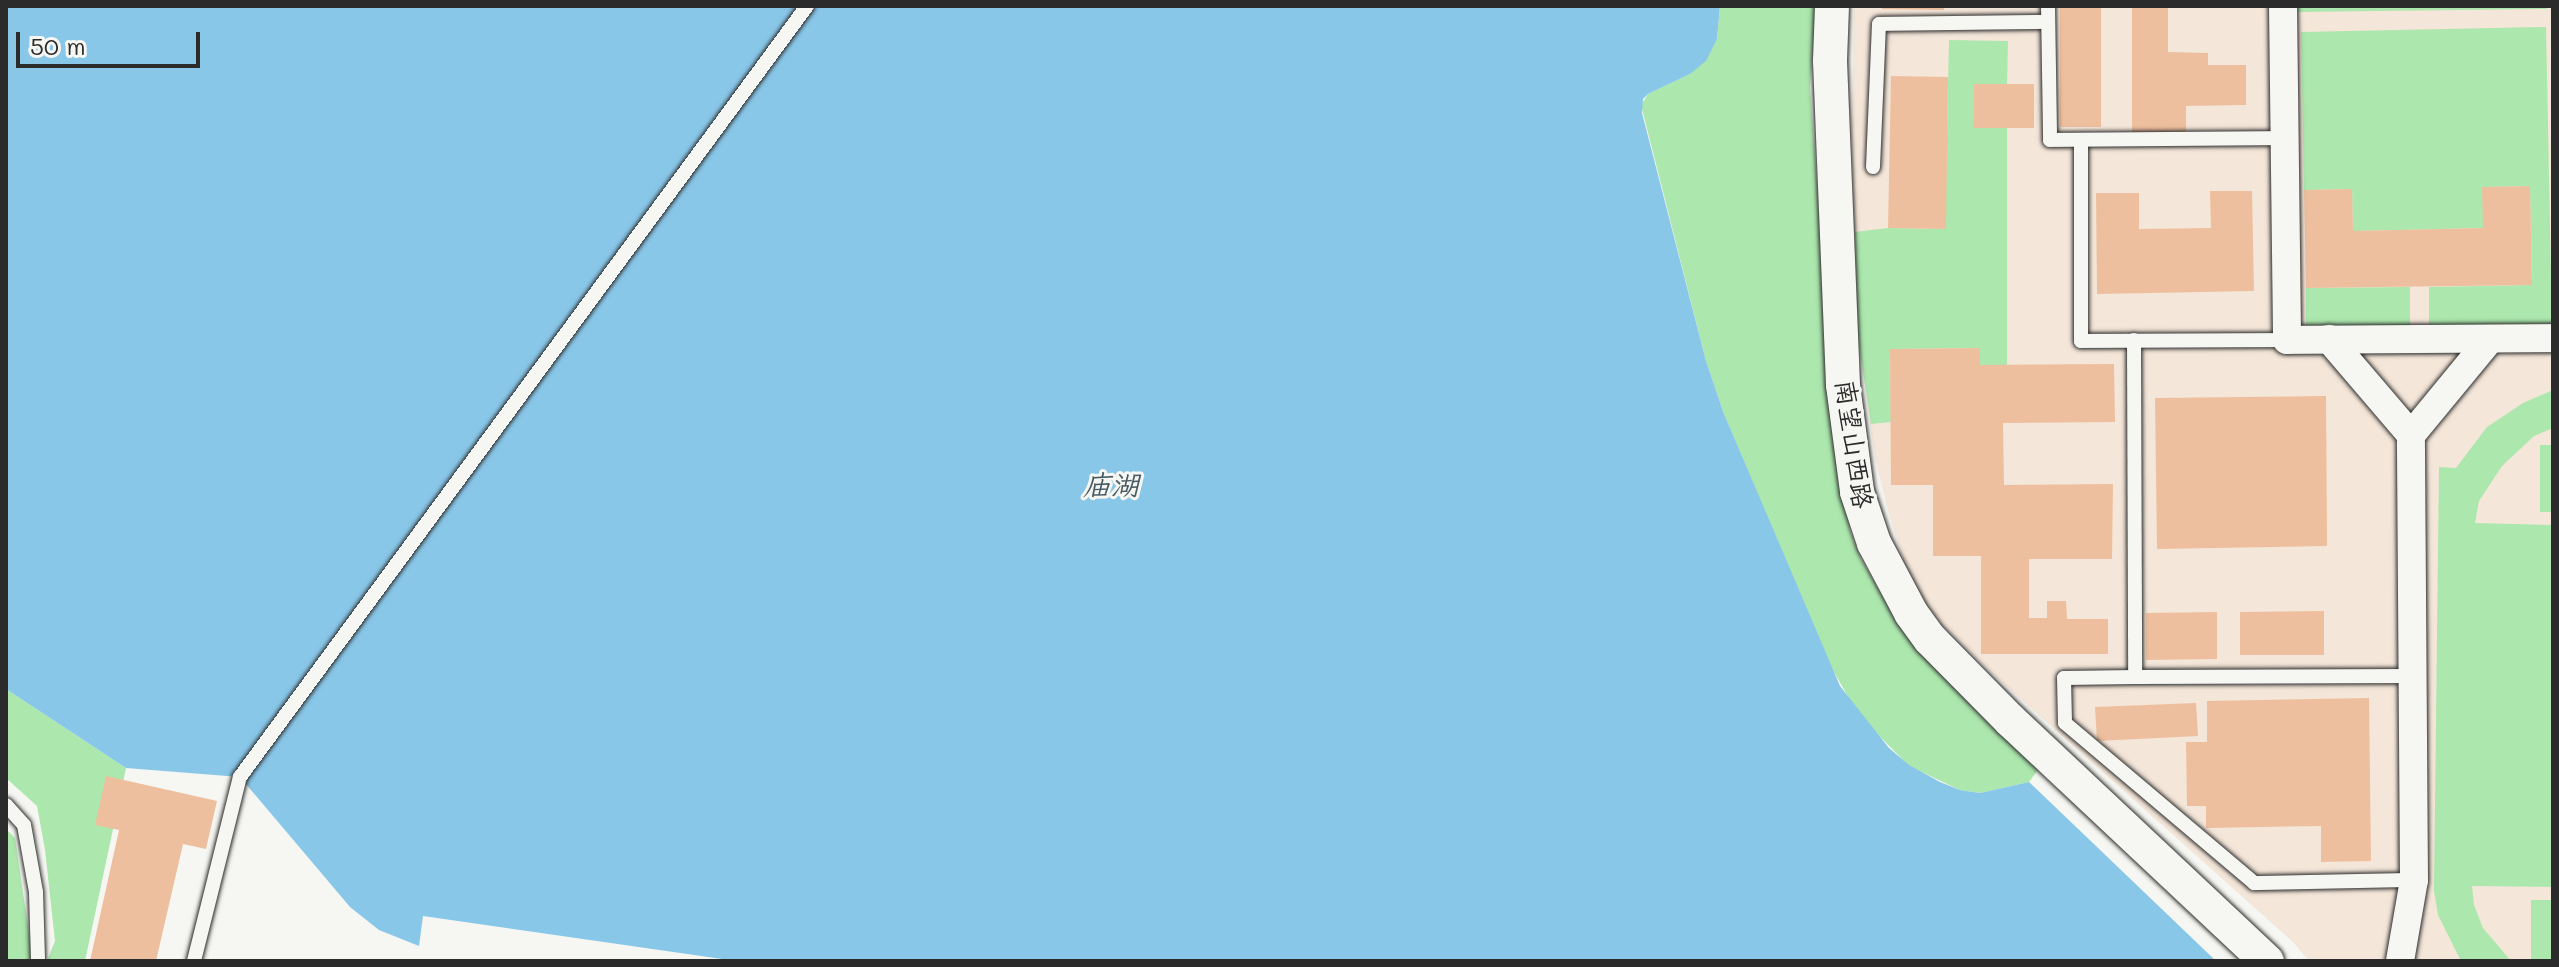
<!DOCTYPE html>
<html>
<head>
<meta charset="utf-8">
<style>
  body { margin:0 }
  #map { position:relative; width:2559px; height:967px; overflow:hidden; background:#f6f6f2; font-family:Mali,"LXGW WenKai TC",sans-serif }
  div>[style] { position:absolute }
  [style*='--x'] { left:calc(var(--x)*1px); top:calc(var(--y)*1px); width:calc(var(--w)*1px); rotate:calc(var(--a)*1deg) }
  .built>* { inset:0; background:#f4e6d9 }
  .green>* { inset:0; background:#ace7ad }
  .water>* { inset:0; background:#89c7e9 }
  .building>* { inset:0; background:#eebf9e }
  .roads { filter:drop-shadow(0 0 2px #2b2b2b) drop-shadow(0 0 2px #2b2b2b) }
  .service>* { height:14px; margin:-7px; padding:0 7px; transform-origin:7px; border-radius:7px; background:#f6f6f2 }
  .minor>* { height:28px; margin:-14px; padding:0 14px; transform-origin:14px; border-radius:14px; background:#f6f6f2 }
  .tertiary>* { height:34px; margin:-17px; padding:0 17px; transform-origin:17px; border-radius:17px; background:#f6f6f2 }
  span { translate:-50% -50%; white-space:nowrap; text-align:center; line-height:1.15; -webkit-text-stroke:6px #f6f6f2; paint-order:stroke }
  .street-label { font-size:26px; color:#2b2b2b }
  .water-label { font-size:28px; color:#475a64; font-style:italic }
  .frame { position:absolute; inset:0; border:8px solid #2b2b2b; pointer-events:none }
  .scale { position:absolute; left:16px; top:32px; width:184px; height:36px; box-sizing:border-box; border:4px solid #2b2b2b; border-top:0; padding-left:10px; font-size:24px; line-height:28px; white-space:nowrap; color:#2b2b2b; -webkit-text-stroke:6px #f6f6f2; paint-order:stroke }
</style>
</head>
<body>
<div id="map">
  <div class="built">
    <i style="clip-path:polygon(1854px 6px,2553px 6px,2553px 961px,2309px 961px,2292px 941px,1995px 676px,1942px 625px,1925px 602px,1904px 563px,1887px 507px,1875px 458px,1857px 332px,1852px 129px)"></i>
  </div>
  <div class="green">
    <i style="clip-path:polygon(1720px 6px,1816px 6px,1810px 87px,1836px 447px,1850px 531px,1861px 559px,1894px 616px,2043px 763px,2029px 782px,1980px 793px,1960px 790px,1909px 766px,1858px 714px,1826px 658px,1724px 414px,1706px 361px,1641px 105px,1648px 94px,1690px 74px,1717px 39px)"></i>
    <i style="clip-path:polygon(2296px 6px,2547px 6px,2547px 9px,2296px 12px)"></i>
    <i style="clip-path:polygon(2546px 27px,2552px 327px,2429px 330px,2429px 287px,2532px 285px,2530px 186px,2483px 187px,2483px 228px,2353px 231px,2352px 189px,2304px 190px,2301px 32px)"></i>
    <i style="clip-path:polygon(1949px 40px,2008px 41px,2007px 84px,1974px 84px,1973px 128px,2007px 128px,2007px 365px,1980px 365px,1979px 348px,1890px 349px,1891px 422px,1871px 424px,1858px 339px,1855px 232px,1888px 228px,1945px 229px)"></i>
    <i style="clip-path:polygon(2410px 287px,2410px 330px,2306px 331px,2306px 288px)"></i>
    <i style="clip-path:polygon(2553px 390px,2553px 428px,2534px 436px,2502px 466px,2479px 501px,2475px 523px,2553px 525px,2553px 887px,2472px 886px,2474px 905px,2483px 928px,2511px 961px,2461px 961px,2438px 915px,2434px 891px,2439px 467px,2456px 468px,2487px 427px,2523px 403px)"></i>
    <i style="clip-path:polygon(2540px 445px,2553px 445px,2553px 512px,2540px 512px)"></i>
    <i style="clip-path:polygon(6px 689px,126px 768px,85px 961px,47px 961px,55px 941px,45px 850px,37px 806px,6px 778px)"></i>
    <i style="clip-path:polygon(6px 829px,15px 838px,32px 954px,29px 961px,6px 961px)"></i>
    <i style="clip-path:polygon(2531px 900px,2553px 900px,2553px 961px,2531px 961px)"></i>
  </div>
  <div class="water">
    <i style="clip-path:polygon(6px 6px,1720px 6px,1717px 39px,1706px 61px,1690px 74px,1648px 94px,1643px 99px,1642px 113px,1706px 361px,1724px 414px,1840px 686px,1889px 748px,1909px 765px,1940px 782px,1960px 790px,1980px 793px,2029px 782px,2216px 961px,736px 961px,423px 916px,419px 946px,379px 930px,350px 907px,240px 777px,126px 768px,6px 689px)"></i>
  </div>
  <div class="building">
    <i style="clip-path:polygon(1882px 6px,1944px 6px,1944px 10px,1882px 9px)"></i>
    <i style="clip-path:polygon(2060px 6px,2101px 6px,2101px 127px,2060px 127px)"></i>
    <i style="clip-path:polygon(2132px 6px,2168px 6px,2168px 52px,2208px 53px,2208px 65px,2246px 65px,2246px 105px,2186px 106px,2186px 132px,2132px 133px)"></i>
    <i style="clip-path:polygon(1891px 76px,1948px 77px,1946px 229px,1888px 228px)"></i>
    <i style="clip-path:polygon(1974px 84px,2034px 84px,2034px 128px,1973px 128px)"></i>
    <i style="clip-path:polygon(2530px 186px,2532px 285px,2306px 288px,2304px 190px,2352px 189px,2353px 231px,2483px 228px,2482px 187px)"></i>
    <i style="clip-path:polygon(2210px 191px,2252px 191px,2254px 291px,2097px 294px,2096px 193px,2139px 193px,2139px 229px,2211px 228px)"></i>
    <i style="clip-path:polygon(1980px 348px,1980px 365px,2114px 364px,2115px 422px,2003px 423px,2004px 485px,2113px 484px,2112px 559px,2029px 559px,2029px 618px,2047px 618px,2047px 601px,2066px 601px,2067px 619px,2108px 619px,2108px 654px,1981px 654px,1981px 556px,1933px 556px,1933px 485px,1891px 485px,1890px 349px)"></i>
    <i style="clip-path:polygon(2326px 396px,2327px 546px,2157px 549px,2155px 398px)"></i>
    <i style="clip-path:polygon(2324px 611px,2324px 655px,2240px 655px,2240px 612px)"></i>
    <i style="clip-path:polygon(2217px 612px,2217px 659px,2146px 660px,2146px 613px)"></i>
    <i style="clip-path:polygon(2369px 698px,2371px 861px,2321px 862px,2321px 826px,2206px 828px,2206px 806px,2187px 806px,2186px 742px,2207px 742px,2207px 701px)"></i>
    <i style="clip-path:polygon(2196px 703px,2198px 736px,2097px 741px,2095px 707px)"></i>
    <i style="clip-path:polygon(106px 776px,217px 801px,206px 849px,183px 844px,156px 961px,90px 961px,119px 830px,95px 825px)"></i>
  </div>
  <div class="roads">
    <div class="service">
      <i style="--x:2048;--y:6;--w:134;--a:89.1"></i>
      <i style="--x:2050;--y:140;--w:235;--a:-0.5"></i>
      <i style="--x:2081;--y:140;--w:201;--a:90"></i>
      <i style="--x:2081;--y:341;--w:206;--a:-0.3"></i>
      <i style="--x:1873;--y:167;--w:143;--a:-87.6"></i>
      <i style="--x:1879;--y:24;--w:169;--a:-0.7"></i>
      <i style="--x:2134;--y:340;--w:337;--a:89.8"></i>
      <i style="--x:2135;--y:677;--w:278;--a:-0.2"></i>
      <i style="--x:2135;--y:677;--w:71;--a:179.2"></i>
      <i style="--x:2064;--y:678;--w:45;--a:88.7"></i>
      <i style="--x:2065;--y:723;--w:248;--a:40.2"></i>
      <i style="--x:2254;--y:883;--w:160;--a:-1.1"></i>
      <i style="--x:6;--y:805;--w:27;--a:48"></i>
      <i style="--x:24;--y:825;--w:68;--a:79.8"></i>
      <i style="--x:36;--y:892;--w:69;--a:88.3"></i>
      <i style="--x:194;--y:961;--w:190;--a:-76"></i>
      <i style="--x:240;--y:777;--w:957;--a:-53.67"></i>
    </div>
    <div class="minor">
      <i style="--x:2283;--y:6;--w:334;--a:89.3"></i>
      <i style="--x:2287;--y:340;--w:266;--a:-0.4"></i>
      <i style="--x:2329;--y:339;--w:126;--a:49.5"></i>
      <i style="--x:2400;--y:961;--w:82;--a:-80.2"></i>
      <i style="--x:2414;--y:880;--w:445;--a:-90.4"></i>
      <i style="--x:2411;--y:435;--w:124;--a:-50.5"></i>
    </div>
    <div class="tertiary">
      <i style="--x:1832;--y:6;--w:55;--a:92.1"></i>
      <i style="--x:1830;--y:61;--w:324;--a:87.7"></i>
      <i style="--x:1843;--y:385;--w:108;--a:82.5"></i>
      <i style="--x:1857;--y:492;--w:54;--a:71.6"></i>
      <i style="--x:1874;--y:543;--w:79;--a:62.1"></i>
      <i style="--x:1911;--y:613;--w:32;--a:54"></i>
      <i style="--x:1930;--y:639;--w:115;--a:45.4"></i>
      <i style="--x:2011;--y:721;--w:351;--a:43.2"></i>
    </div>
  </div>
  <div class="street-label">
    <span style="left:1854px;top:444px;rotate:82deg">南望山西路</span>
  </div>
  <div class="water-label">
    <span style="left:1111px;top:484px">庙湖</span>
  </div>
  <div class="frame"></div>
  <div class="scale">50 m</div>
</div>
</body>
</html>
